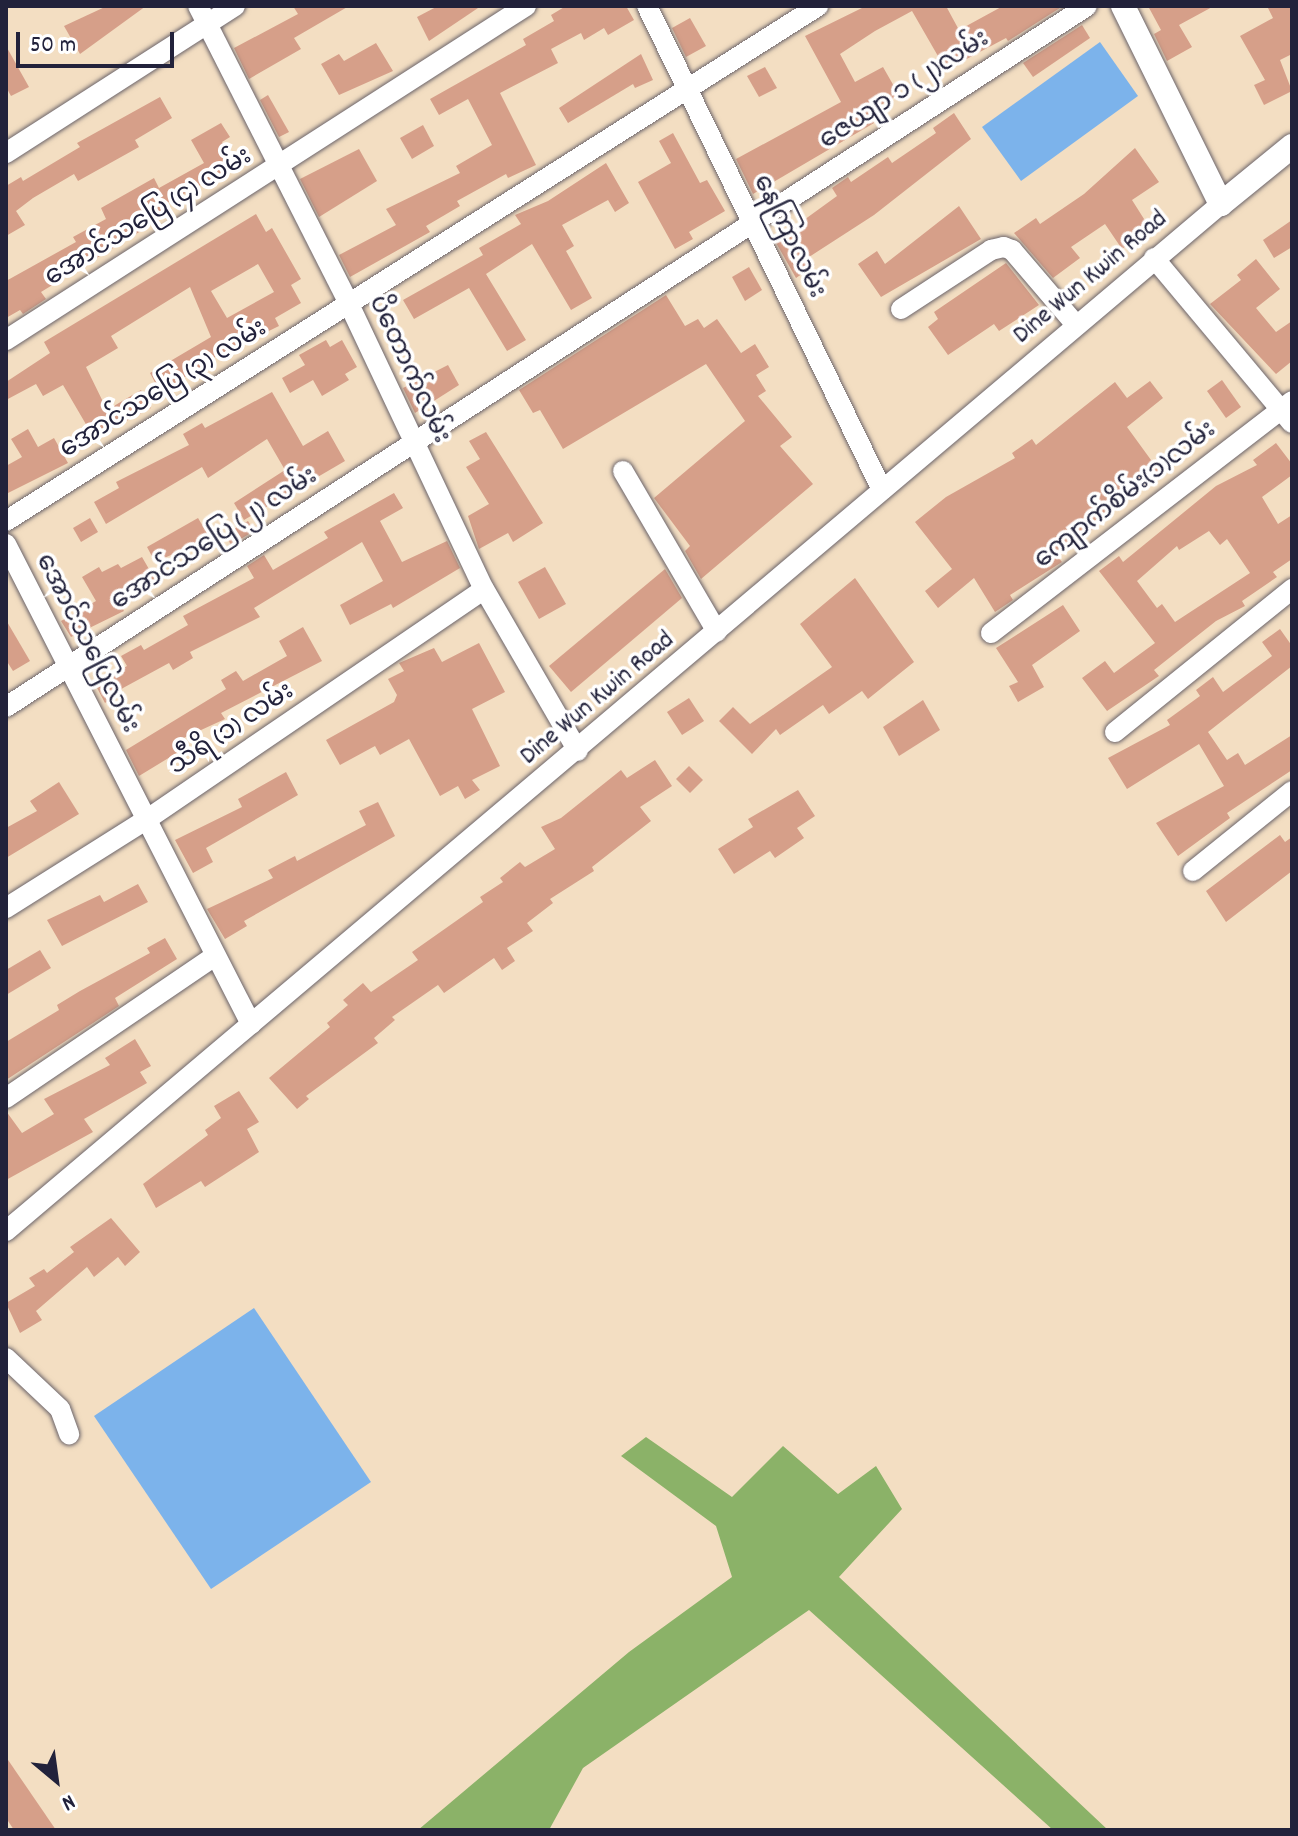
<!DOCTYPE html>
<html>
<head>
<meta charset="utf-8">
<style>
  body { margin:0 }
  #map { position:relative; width:1298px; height:1836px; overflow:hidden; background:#f3dec2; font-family:Dekko,"Noto Sans Myanmar",sans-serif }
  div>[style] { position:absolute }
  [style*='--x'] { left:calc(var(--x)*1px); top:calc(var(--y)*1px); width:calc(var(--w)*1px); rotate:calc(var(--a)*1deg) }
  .forest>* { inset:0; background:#8bb268 }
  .water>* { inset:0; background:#7cb3eb }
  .building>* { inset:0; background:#d69f89 }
  .roads { filter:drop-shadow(0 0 2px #6b646a) drop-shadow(0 0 2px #6b646a) }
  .minor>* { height:20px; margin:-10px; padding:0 10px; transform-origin:10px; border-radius:10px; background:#fff }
  .tertiary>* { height:24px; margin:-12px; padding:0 12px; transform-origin:12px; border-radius:12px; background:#fff }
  span { translate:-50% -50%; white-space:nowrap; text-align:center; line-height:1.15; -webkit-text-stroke:7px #fff; paint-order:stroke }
  .street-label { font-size:26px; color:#22223b }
  .frame { position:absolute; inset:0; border:8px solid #22223b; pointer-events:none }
  .north { position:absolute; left:16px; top:1740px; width:80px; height:80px; -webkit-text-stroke:6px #fff; paint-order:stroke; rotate:151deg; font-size:22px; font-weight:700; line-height:32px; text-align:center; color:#22223b }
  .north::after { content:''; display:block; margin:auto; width:28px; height:36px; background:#22223b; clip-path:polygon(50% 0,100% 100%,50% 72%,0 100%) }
  .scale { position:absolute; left:16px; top:32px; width:158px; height:36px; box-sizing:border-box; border:4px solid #22223b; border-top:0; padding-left:10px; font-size:24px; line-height:28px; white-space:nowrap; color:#22223b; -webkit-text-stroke:6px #fff; paint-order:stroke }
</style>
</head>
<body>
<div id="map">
  <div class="forest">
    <i style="clip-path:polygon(646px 1437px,732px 1497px,783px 1446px,838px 1494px,876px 1466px,902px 1509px,839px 1577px,1108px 1830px,1053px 1830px,809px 1610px,583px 1768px,549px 1830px,418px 1830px,629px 1652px,732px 1577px,716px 1526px,621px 1456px)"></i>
  </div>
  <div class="water">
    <i style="clip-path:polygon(1100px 42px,1138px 96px,1021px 181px,982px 127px)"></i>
    <i style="clip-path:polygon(254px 1308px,371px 1482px,211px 1589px,94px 1416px)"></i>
  </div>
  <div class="building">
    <i style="clip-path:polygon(107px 6px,146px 6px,80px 54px,64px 26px)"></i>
    <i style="clip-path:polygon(293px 6px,349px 6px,294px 38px,301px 49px,249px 79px,234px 48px,298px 14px)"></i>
    <i style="clip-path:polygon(438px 6px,481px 6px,429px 41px,417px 17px)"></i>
    <i style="clip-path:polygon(566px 6px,626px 6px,634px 20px,608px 35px,604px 28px,584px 40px,581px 33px,551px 49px,558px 63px,500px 93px,536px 165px,508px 178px,506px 174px,457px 201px,460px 206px,426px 226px,430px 232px,350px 277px,339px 255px,396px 225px,386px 209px,460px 173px,456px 166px,492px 145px,468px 99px,439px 115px,430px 99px,526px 45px,523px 39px,554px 21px,551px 15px)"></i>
    <i style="clip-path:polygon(866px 6px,946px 6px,959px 30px,1003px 6px,1063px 6px,1008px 41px,1006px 38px,946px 70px,912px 11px,875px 31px,840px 54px,855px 82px,883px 67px,899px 95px,868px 112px,874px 123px,753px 194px,736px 159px,841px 102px,805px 36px)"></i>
    <i style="clip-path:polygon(1148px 6px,1214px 6px,1179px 25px,1192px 47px,1167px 61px,1154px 34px,1161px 30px)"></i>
    <i style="clip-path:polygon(1267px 6px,1292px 6px,1292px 54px,1280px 60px,1292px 91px,1264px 105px,1254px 85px,1265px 80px,1240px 36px,1273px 18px)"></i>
    <i style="clip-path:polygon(690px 18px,706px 46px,686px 57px,672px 28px)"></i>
    <i style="clip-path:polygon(1082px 25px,1090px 38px,1033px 77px,1023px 63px)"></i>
    <i style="clip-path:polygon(376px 43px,393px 71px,339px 95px,321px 64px,339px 54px,344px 61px)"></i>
    <i style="clip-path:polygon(6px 46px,29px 87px,11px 96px,6px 87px)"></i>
    <i style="clip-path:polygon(641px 54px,653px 80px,635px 88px,633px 84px,568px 123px,559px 108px)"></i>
    <i style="clip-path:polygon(765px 67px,777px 88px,759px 97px,747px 76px)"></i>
    <i style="clip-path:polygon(268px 95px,289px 132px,279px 137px,260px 100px)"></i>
    <i style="clip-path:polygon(160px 97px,172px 118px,135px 140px,139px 147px,78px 181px,74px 174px,33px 198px,16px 211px,25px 225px,6px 236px,6px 186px,21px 177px,23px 181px,80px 147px,77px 143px)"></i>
    <i style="clip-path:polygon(954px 113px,971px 139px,874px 215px,809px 257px,815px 265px,796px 278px,775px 241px,837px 196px,832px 188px,848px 177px,851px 182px,888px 157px,892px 163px,936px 133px,933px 128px)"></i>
    <i style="clip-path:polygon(221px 123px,230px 137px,222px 142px,236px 166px,167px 203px,172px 212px,41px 292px,46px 299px,23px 314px,20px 310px,6px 318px,6px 281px,76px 242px,73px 237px,106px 219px,101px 208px,154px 178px,159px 188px,204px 163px,191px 140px)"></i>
    <i style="clip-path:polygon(423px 125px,434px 146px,412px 159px,400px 138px)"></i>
    <i style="clip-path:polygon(673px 133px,700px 183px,707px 180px,725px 211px,689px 232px,693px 239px,675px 249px,638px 182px,671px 163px,659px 141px)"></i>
    <i style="clip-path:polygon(1135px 148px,1159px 182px,1132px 200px,1151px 230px,1122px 249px,1105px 224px,1071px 247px,1080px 258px,1053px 278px,1014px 233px,1036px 218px,1040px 224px,1084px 194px)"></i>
    <i style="clip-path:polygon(359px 149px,377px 181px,319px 217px,300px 179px)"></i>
    <i style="clip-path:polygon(606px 163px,629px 203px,615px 212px,608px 200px,562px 225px,574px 246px,566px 251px,592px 298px,571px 310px,532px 244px,486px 274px,526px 340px,507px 351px,469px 288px,414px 319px,403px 300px,483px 255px,479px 248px,521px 224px,515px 215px,548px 201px)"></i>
    <i style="clip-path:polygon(959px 206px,981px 239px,881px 297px,858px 264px,877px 251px,885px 264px)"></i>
    <i style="clip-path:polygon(evenodd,256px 214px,266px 232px,272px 228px,301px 279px,291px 285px,301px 303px,275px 318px,279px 326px,211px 359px,215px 366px,193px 379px,190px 374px,160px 392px,150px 373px,211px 337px,190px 287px,111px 336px,118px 348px,86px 367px,107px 410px,141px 390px,151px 408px,94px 438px,63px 385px,43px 396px,36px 384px,6px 400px,6px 382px,50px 353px,44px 342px,256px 214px,258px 264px,274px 292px,227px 318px,211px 291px,258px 264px)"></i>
    <i style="clip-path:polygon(1292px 220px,1292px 247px,1274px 258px,1263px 240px)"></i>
    <i style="clip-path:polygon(1256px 259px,1280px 289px,1256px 308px,1276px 332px,1292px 321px,1292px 361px,1276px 374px,1210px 304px,1241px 280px,1237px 275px)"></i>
    <i style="clip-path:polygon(1006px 263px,1039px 305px,999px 331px,994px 324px,948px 355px,928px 327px,938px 319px,934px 312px)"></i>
    <i style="clip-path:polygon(749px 267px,762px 290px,745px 301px,732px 277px)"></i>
    <i style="clip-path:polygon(666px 295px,685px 326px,698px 319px,704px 328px,717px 319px,741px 353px,755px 344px,769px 367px,756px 375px,766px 391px,758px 396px,792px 437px,780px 446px,813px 484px,701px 579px,685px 551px,690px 546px,654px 498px,745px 421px,706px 364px,563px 449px,540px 410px,533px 413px,519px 390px)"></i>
    <i style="clip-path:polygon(326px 340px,330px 347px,342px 340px,357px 367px,345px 374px,349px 380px,322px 396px,313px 380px,290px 393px,282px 378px,305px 365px,299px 355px)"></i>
    <i style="clip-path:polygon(448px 365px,459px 385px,415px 413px,403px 388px)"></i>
    <i style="clip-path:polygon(1222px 380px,1241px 407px,1226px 418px,1207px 391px)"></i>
    <i style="clip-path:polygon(1150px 381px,1163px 398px,1127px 427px,1159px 471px,1089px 525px,1093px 529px,1058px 557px,1062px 562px,1010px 595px,1013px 600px,995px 612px,974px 578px,938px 608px,925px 591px,952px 569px,915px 522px,946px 497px,1015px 458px,1012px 453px,1032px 439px,1036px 445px,1115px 382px,1127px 398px)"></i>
    <i style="clip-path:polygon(272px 392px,303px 446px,328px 431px,345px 461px,244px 520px,234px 503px,285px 470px,267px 439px,208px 478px,202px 467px,106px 524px,94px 502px,119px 488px,116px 482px,189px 445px,183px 434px,202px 423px,205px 428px)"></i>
    <i style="clip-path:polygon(28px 429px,38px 447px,54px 438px,68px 463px,6px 494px,6px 466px,22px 457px,11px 439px)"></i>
    <i style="clip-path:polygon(486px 432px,543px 523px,513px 542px,508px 533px,479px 549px,468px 516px,489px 504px,466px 467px,480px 459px,469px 441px)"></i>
    <i style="clip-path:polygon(evenodd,1276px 443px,1292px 464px,1292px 475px,1262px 497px,1278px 524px,1292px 515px,1292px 559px,1273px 572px,1277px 577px,1242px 601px,1245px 606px,1216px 621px,1154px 670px,1159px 676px,1107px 711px,1082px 678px,1105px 661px,1114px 673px,1155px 643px,1099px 571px,1119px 556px,1123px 562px,1216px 486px,1257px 465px,1253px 460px,1276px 443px,1209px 531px,1220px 545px,1227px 539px,1250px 573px,1175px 622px,1162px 604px,1157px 608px,1137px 581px,1177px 546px,1179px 550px,1209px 531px)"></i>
    <i style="clip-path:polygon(394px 493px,403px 508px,380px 521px,402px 562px,447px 541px,460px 568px,393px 608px,391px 604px,350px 625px,340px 605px,383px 581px,362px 542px,254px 608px,260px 617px,190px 652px,193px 658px,173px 670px,169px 663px,123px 688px,105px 703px,95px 684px,127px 666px,121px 656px,141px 645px,144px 650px,188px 625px,183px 616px,254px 578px,247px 566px,264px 555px,273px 570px,328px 538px,324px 532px)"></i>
    <i style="clip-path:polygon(90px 518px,98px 532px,81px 542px,73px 528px)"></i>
    <i style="clip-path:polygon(198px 518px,210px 538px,155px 562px,147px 547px)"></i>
    <i style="clip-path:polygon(248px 521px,254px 531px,231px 545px,225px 534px)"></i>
    <i style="clip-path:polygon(142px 557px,157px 583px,120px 604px,124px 611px,71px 637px,61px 621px,96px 601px,82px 577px,99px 567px,102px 572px,118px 564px,121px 568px)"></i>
    <i style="clip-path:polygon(545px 567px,566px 604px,539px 619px,518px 582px)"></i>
    <i style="clip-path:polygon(665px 569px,682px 598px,571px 692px,549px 666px)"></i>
    <i style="clip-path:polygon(855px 578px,914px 662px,868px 699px,862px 691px,829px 714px,823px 705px,780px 735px,776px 729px,752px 754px,719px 721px,733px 707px,750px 724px,832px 667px,800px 624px)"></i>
    <i style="clip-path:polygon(1063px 605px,1080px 631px,1032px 665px,1044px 687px,1018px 702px,1009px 686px,1018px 682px,996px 648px)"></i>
    <i style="clip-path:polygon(6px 620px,30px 661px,13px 671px,6px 660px)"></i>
    <i style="clip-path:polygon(303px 627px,322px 661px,221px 713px,225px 719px,175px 742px,180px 751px,139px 776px,126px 750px,226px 689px,221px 680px,236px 671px,243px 681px,287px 656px,279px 641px)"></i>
    <i style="clip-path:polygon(1280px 629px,1292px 646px,1292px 666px,1208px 732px,1227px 760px,1238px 753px,1245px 765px,1292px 735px,1292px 770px,1227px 813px,1230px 818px,1178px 856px,1156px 823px,1224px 786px,1199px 744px,1127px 789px,1108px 758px,1170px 725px,1167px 720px,1200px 696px,1196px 690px,1213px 677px,1223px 692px,1272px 656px,1262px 642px)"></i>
    <i style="clip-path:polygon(479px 643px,505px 692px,472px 709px,500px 766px,472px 780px,480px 790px,465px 799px,458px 786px,440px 796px,409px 739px,380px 755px,375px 746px,340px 765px,326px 740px,394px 702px,397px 695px,388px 679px,404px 671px,399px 663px,434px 648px,442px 662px)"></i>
    <i style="clip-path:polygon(689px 698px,704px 721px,682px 735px,667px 712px)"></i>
    <i style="clip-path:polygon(923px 700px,940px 730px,899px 756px,883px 727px)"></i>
    <i style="clip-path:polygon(655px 760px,672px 786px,640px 807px,651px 821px,592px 867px,594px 871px,550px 899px,553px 903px,527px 923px,533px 931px,507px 948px,515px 961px,502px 970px,494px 958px,444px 993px,438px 985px,392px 1017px,395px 1020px,374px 1038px,378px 1043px,306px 1096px,309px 1099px,297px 1109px,269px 1078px,330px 1027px,327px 1023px,348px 1005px,343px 1000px,363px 983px,371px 992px,418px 960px,412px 952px,483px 902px,480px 897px,503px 882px,500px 878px,520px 862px,525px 867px,555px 849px,541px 827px,561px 818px,621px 770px,627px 778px)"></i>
    <i style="clip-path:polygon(689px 766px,703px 780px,690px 793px,676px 779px)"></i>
    <i style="clip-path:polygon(286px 772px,298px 795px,206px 848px,213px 862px,193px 873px,175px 840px,242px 807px,238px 799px)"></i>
    <i style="clip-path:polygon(59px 782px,79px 814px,6px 858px,6px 828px,37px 811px,30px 801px)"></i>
    <i style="clip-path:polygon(798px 790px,815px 816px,797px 828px,804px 838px,775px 858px,770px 851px,734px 874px,718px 849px,753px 827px,748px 819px)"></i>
    <i style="clip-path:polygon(378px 802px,395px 836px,244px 921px,247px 926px,225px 939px,207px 909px,273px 878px,268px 870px,295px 856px,297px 861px,366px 825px,359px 811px)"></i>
    <i style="clip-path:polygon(1280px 835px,1285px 842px,1292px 837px,1292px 871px,1226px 922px,1206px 891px)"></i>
    <i style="clip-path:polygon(138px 884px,148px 902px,62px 946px,47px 920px,100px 895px,104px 902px)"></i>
    <i style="clip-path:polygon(165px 938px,177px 959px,115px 998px,119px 1006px,6px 1080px,6px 1042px,59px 1010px,57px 1005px,80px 991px,150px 953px,147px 948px)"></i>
    <i style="clip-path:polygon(40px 950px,51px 968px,6px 995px,6px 970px)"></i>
    <i style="clip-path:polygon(135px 1039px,151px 1066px,140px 1072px,147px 1083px,84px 1119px,93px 1132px,6px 1180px,6px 1111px,22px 1133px,54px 1114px,44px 1099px,110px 1065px,105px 1058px)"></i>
    <i style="clip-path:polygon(239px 1091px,259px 1122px,247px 1129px,259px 1152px,205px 1187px,201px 1181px,156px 1208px,143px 1184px,208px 1135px,205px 1130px,221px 1118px,214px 1106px)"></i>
    <i style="clip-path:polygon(111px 1218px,140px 1252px,125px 1266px,118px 1257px,94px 1277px,87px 1267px,36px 1311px,42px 1320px,20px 1333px,6px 1303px,35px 1286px,29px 1278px,44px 1269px,47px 1273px,74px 1252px,70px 1247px)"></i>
    <i style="clip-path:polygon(6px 1757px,56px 1830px,14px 1830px,6px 1818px)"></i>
  </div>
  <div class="roads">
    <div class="minor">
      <i style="--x:198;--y:6;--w:334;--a:63.1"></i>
      <i style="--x:349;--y:304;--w:315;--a:64.7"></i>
      <i style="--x:484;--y:589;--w:187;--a:59.9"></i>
      <i style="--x:647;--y:6;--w:538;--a:64.1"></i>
      <i style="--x:6;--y:153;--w:272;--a:-32.7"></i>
      <i style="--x:1154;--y:258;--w:215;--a:50.1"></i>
      <i style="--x:901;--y:309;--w:108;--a:-33.2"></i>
      <i style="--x:991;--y:250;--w:13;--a:-13"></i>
      <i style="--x:1004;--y:247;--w:9;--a:21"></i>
      <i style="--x:1012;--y:250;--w:99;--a:49.5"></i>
      <i style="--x:6;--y:340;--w:618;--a:-32.71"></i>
      <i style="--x:623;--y:471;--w:186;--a:59.7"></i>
      <i style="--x:6;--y:521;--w:962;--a:-32.38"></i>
      <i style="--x:6;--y:544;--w:539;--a:62.96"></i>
      <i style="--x:991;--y:633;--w:380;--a:-37.6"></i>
      <i style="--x:6;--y:707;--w:1288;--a:-32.96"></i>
      <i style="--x:1115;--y:732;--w:228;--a:-38.9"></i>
      <i style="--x:1193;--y:871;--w:127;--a:-38.9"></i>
      <i style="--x:6;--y:908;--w:165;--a:-32.2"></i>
      <i style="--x:146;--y:820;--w:409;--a:-34.3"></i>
      <i style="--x:6;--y:1098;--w:253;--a:-34.2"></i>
      <i style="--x:6;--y:1231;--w:1591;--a:-40.21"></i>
      <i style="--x:6;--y:1358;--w:74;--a:43.4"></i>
      <i style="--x:60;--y:1409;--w:27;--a:70"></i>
    </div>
    <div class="tertiary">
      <i style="--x:1123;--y:6;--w:221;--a:63.7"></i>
      <i style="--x:1221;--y:204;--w:92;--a:-39.2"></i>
    </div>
  </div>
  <div class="street-label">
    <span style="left:905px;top:91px;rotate:-33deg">ဇေယျာ ၁ (၂)လမ်း</span>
    <span style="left:149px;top:218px;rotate:-32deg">အောင်သပြေ (၄) လမ်း</span>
    <span style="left:788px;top:237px;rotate:64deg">နေကြာလမ်း</span>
    <span style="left:1091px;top:278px;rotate:-40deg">Dine Wun Kwin Road</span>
    <span style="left:408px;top:370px;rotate:65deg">ပိတောက်လမ်း</span>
    <span style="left:164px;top:390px;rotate:-32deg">အောင်သပြေ (၃) လမ်း</span>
    <span style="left:1126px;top:496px;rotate:-38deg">ကျောက်စိမ်း(၁)လမ်း</span>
    <span style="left:215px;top:540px;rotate:-33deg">အောင်သပြေ (၂) လမ်း</span>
    <span style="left:86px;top:644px;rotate:63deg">အောင်သပြေလမ်း</span>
    <span style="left:598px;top:699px;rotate:-40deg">Dine Wun Kwin Road</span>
    <span style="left:232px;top:730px;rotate:-34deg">သီရိ (၁) လမ်း</span>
  </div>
  <div class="frame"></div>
  <div class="north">N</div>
  <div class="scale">50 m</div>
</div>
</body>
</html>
